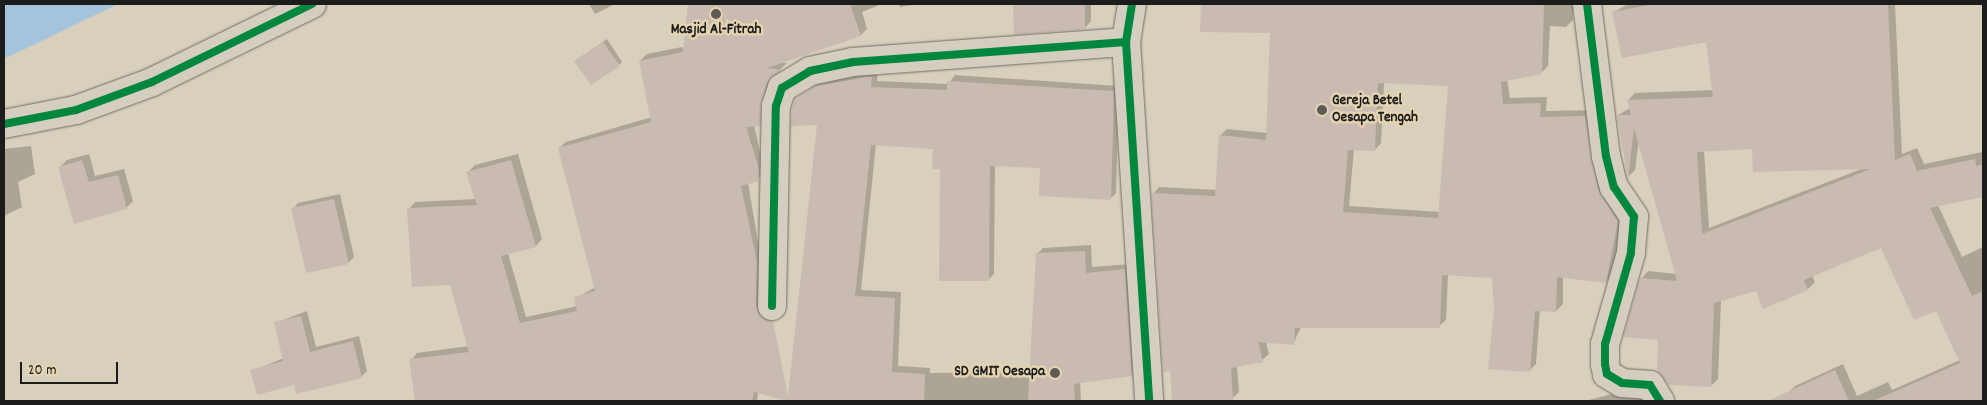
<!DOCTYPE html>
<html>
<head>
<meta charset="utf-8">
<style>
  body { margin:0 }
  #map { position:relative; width:1987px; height:405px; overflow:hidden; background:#d8cfbc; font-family:Dekko,sans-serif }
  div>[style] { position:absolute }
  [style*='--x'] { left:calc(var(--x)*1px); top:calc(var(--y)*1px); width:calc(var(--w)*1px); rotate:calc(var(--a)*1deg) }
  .water>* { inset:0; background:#a6c3dc }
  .shadow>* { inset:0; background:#0003 }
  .building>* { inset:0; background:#cabbb2 }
  .roads { filter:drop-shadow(0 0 1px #716d64) drop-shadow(0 0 1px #716d64) }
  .street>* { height:28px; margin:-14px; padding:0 14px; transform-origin:14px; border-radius:14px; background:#d4cdc0 }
  .cycleway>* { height:8px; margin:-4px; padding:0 4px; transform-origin:4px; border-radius:4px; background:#00873e }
  .dots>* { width:14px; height:14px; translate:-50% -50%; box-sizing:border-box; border:2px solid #e4d3b0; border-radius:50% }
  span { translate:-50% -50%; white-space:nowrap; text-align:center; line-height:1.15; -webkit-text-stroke:5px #e4d3b0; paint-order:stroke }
  .poi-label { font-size:15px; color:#1c1c1c; font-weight:700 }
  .left { translate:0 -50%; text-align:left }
  .right { translate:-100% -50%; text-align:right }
  .frame { position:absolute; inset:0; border:5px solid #1c1c1c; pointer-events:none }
  .scale { position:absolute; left:20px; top:362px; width:98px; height:22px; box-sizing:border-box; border:2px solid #1c1c1c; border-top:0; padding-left:6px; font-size:15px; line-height:18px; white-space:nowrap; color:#1c1c1c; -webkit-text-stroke:4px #e4d3b0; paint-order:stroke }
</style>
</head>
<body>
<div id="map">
  <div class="water">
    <i style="clip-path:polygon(4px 4px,118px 4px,4px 59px)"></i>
  </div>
  <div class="shadow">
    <i style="clip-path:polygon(589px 4px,615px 4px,595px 14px)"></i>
    <i style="clip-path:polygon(689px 4px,882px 4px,862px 12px,867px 29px,861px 35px,780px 62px,787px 63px,773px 76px,766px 118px,754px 125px,765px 174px,748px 183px,770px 312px,757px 401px,416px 401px,411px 360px,417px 353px,469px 346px,451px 283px,409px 209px,415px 202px,476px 199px,468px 172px,475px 165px,518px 154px,542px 239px,536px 246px,508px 253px,526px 317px,578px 306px,576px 298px,596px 287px,559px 148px,566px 142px,652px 117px,640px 61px,647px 54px,682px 47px,684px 51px)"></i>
    <i style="clip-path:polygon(899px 4px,918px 4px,900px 7px)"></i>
    <i style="clip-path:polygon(1015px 4px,1091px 4px,1091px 21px,1085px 28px,1015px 33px)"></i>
    <i style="clip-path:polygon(evenodd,1202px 4px,1573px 4px,1573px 20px,1566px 27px,1550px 26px,1548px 66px,1541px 73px,1507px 79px,1510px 98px,1547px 97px,1546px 111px,1592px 110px,1624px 214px,1612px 275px,1606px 282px,1563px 276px,1563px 304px,1556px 311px,1540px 310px,1536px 364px,1529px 371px,1495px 310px,1493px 276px,1448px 274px,1446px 320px,1439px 326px,1301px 327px,1293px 344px,1266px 342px,1269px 354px,1262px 360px,1237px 366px,1239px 392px,1233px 398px,1174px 401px,1153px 194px,1159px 187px,1217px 190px,1220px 136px,1227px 129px,1267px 133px,1272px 32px,1202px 31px,1202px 4px,1384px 82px,1450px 84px,1440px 212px,1349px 206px,1354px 149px,1375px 150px,1381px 143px,1384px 82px)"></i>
    <i style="clip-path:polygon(evenodd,1895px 4px,1902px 154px,1917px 148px,1924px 164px,1982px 152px,1983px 159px,1983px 195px,1938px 205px,1962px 257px,1983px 247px,1983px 401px,1792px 401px,1788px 393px,1795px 386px,1843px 364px,1857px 396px,1888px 382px,1892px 390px,1960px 360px,1937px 309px,1882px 246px,1812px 275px,1815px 282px,1808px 289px,1757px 290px,1721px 300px,1718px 379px,1711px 386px,1659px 339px,1641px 279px,1648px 271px,1676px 274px,1639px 139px,1635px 170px,1629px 176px,1618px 115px,1630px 108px,1628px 100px,1635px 93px,1714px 90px,1708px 41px,1614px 12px,1628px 4px,1895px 4px,1753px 148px,1864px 168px,1709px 228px,1704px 150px,1753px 148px)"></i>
    <i style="clip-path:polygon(607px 39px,622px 62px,619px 65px,579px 58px)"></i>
    <i style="clip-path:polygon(878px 71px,877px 81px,948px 84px,955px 75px,1119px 86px,1116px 193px,1110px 199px,1041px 167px,995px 165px,994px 274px,988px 280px,935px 147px,876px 144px,861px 290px,901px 292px,898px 366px,930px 368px,930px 373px,1031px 372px,1037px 254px,1043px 248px,1091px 245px,1092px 267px,1131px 264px,1137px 369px,1131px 375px,1080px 381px,1081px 401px,795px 401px,798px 316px,819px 124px,796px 99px,823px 80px)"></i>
    <i style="clip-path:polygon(31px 146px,35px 174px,18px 182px,22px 207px,4px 216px,4px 149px)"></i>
    <i style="clip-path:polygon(89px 154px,95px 176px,124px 169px,133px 201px,126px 208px,60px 167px,67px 160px)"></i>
    <i style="clip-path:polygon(340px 194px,354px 257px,348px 263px,293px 209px,298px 203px)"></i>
    <i style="clip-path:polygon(307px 311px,316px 347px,359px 336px,367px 371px,361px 377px,295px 384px,252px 371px,284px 358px,275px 323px)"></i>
    <i style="clip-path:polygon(1627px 390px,1657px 401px,1585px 401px)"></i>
  </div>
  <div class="building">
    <i style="clip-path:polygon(688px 4px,850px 4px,861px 36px,767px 68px,782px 70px,767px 83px,760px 126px,746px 127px,759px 169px,759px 181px,741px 186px,757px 262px,756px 306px,764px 319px,773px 321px,788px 396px,817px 125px,791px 126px,792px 109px,795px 98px,816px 86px,867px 77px,872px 77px,871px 87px,947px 90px,947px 81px,1114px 91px,1111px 200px,1039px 196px,1040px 168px,990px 166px,989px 281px,939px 281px,940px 169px,932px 169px,933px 149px,871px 145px,855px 296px,895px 298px,892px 372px,925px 374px,924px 401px,787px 401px,754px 392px,752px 401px,415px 401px,409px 359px,469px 352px,450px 285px,412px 287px,407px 208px,477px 205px,466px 172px,511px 160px,536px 247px,501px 256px,520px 323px,577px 311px,574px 297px,595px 291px,558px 148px,651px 122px,639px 61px,683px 52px)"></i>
    <i style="clip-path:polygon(1013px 4px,1085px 4px,1085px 29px,1014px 35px)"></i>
    <i style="clip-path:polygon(evenodd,1201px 4px,1544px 4px,1542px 74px,1501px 82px,1503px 104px,1541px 103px,1540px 117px,1585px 116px,1599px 191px,1618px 221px,1606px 283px,1557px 277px,1556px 312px,1535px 311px,1530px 372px,1488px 369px,1494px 310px,1492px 278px,1442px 275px,1440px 328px,1295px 328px,1294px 345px,1258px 342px,1263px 362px,1231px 368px,1233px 400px,1172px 401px,1170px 371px,1163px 372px,1151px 193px,1215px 196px,1219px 135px,1266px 140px,1270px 33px,1200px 32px,1201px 4px,1378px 83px,1448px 86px,1438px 218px,1343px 212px,1348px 150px,1375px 151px,1378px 83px)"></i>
    <i style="clip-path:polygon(evenodd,1654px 4px,1888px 4px,1895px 160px,1910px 154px,1917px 171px,1975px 159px,1976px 166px,1983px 164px,1983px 197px,1930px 208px,1972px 296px,1983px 291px,1983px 401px,1873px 401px,1960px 363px,1936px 311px,1914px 320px,1881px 248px,1804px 280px,1808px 290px,1763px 309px,1756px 291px,1714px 303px,1711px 387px,1669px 385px,1657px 371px,1658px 340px,1623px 337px,1640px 278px,1677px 281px,1634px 128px,1628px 179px,1617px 115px,1631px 115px,1627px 100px,1713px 97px,1706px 42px,1622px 58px,1612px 12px,1654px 4px,1752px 149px,1753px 172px,1871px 169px,1702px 234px,1697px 152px,1752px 149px)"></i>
    <i style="clip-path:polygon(603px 42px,620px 66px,591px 85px,574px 61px)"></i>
    <i style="clip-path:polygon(82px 160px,89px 182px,118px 175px,127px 209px,74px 224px,58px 167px)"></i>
    <i style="clip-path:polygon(334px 199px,349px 264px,306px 273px,291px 208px)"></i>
    <i style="clip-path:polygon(1085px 251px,1086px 273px,1125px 269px,1132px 376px,1074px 384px,1075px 401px,1028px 401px,1036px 253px)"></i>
    <i style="clip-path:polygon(301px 316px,310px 352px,353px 341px,362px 378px,296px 394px,294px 385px,257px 395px,250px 370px,283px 361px,274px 322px)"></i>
    <i style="clip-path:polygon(1835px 370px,1849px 401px,1768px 401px)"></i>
  </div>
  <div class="roads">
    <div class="street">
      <i style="--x:1132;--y:4;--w:38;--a:99"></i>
      <i style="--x:1126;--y:42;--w:360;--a:86.3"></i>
      <i style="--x:1587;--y:4;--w:153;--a:82.9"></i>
      <i style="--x:1606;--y:156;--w:32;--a:76"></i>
      <i style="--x:1614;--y:187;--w:36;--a:56"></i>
      <i style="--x:1634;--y:217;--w:36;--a:95"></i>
      <i style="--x:1631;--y:253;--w:95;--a:105.9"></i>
      <i style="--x:1605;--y:344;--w:20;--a:90"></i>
      <i style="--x:1605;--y:364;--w:10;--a:79"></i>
      <i style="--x:1607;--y:374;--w:17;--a:31"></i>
      <i style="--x:1622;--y:383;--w:28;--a:4"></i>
      <i style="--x:1650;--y:385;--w:19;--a:58"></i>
      <i style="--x:4;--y:124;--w:73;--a:-11"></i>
      <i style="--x:76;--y:110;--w:81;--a:-20.2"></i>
      <i style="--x:152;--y:82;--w:178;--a:-26"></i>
      <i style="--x:772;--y:306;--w:200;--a:-88.9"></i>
      <i style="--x:776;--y:106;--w:19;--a:-72"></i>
      <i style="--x:782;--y:88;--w:33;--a:-31"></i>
      <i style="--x:810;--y:71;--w:44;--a:-11.8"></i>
      <i style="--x:853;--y:62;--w:274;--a:-4.2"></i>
    </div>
  </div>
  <div class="cycleway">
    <i style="--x:1132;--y:4;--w:38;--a:99"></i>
    <i style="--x:1126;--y:42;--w:360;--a:86.3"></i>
    <i style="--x:1587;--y:4;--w:153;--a:82.9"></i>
    <i style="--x:1606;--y:156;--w:32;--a:76"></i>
    <i style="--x:1614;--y:187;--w:36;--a:56"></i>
    <i style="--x:1634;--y:217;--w:36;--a:95"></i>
    <i style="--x:1631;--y:253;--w:95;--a:105.9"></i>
    <i style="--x:1605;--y:344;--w:20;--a:90"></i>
    <i style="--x:1605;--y:364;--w:10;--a:79"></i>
    <i style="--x:1607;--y:374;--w:17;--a:31"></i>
    <i style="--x:1622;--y:383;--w:28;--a:4"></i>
    <i style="--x:1650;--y:385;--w:19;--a:58"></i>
    <i style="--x:4;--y:124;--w:73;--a:-11"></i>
    <i style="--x:76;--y:110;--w:81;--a:-20.2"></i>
    <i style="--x:152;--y:82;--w:178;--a:-26"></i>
    <i style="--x:772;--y:306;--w:200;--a:-88.9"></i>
    <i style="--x:776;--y:106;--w:19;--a:-72"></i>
    <i style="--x:782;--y:88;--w:33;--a:-31"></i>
    <i style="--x:810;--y:71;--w:44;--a:-11.8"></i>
    <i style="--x:853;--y:62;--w:274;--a:-4.2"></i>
  </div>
  <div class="dots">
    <i style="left:716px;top:14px;background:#5e5b54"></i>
    <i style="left:1322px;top:110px;background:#5e5b54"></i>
    <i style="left:1055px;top:373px;background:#5e5b54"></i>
  </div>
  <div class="poi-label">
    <span style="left:716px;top:31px">Masjid Al-Fitrah</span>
    <span class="left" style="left:1332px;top:110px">Gereja Betel<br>Oesapa Tengah</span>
    <span class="right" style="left:1045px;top:373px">SD GMIT Oesapa</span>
  </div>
  <div class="frame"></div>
  <div class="scale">20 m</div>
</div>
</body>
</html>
